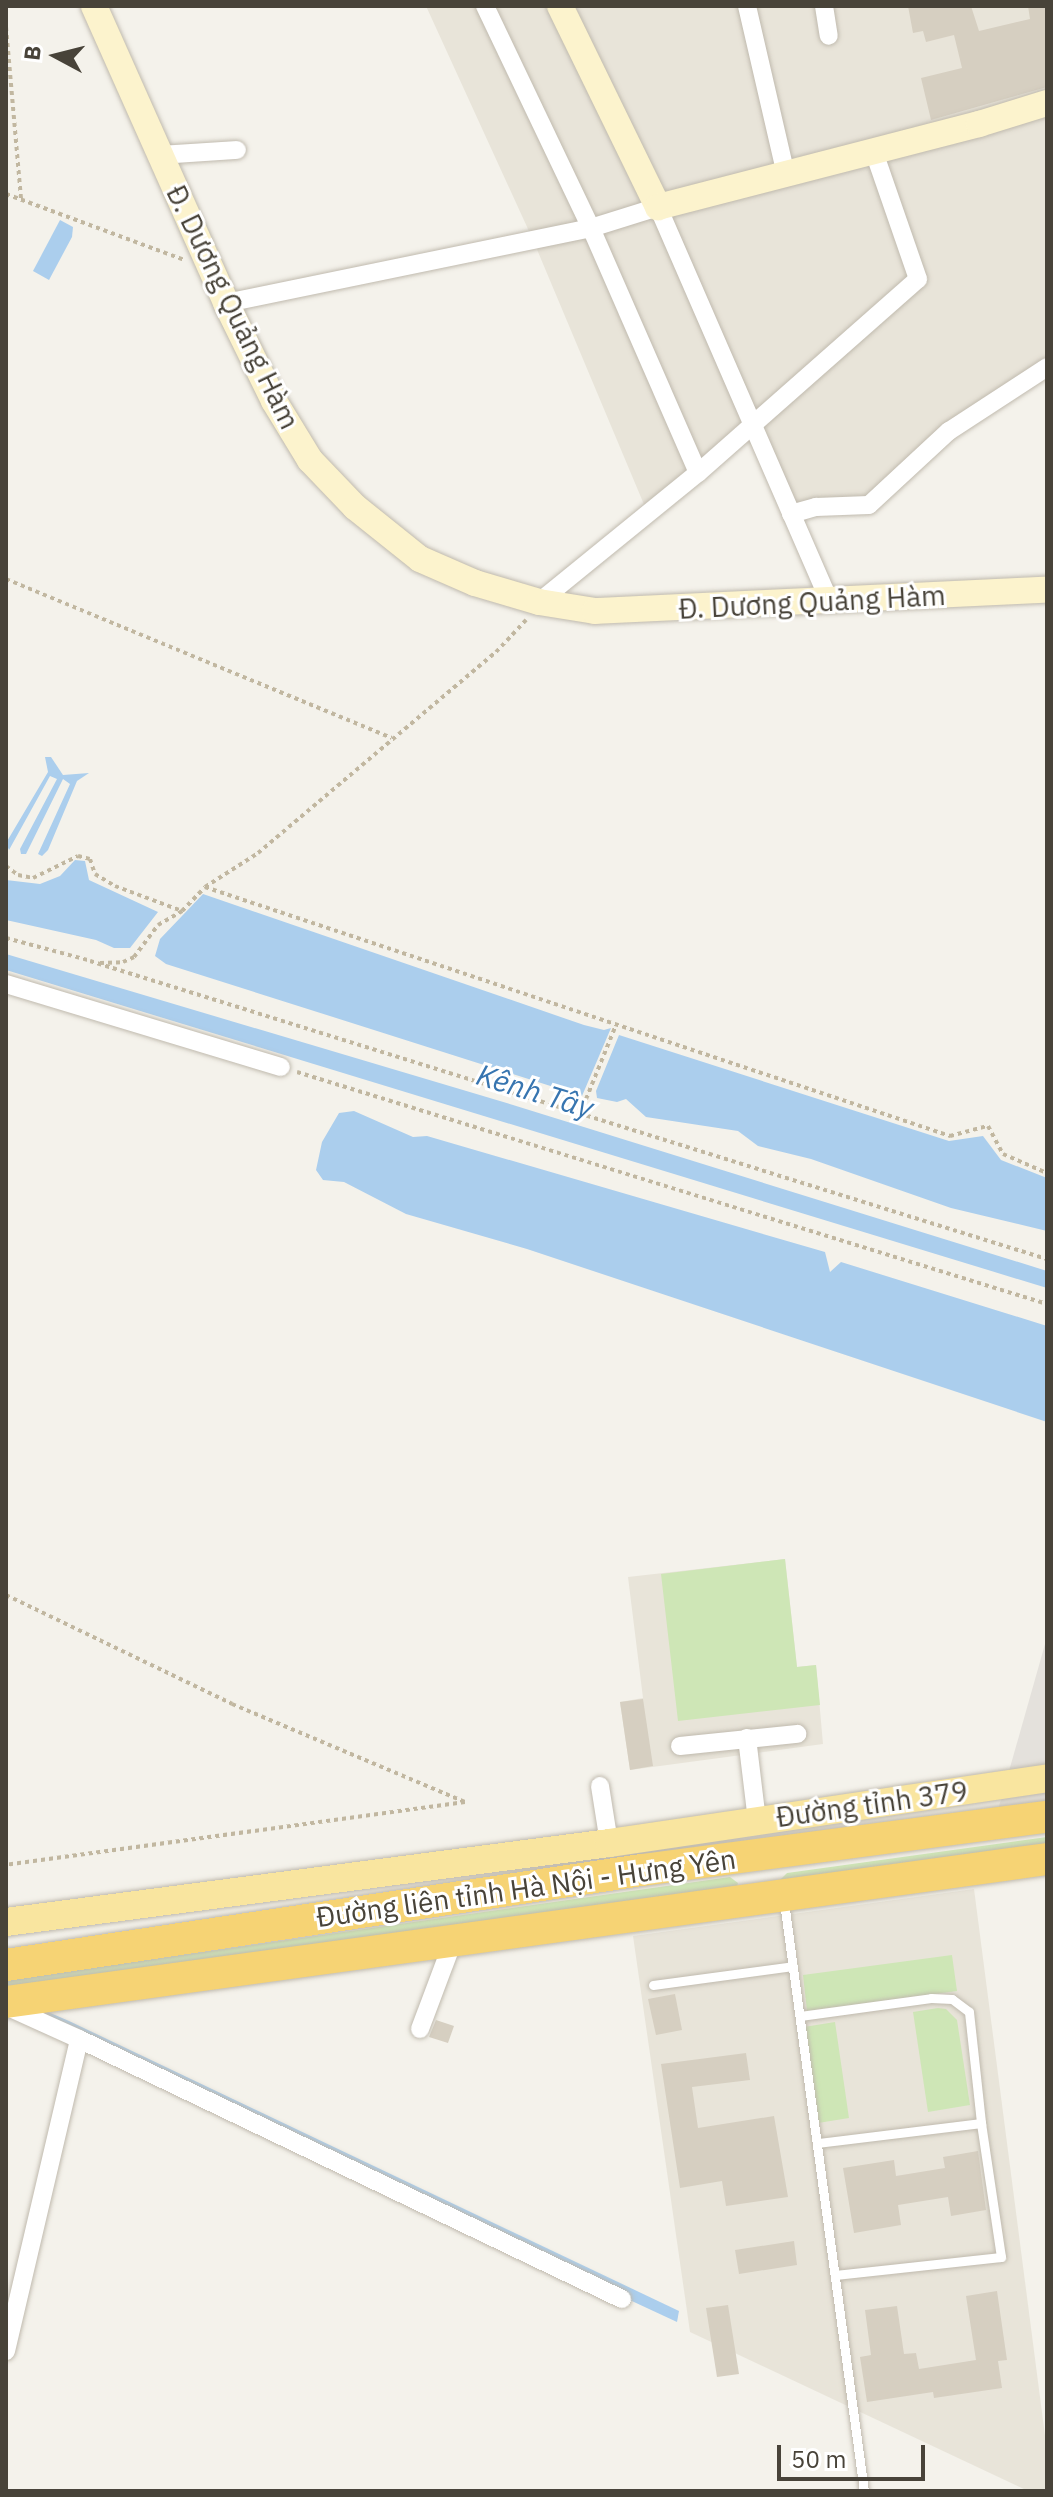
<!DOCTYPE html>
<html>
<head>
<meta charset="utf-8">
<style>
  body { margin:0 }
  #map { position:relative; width:1053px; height:2497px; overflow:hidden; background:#f4f2eb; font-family:"IBM Plex Sans",sans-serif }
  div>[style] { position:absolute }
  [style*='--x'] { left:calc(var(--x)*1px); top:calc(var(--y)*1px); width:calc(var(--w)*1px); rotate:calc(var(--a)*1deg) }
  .residential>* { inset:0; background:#e8e4d9 }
  .industrial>* { inset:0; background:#e4e1dc }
  .green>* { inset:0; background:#cee6b6 }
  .water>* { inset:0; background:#abceed }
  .building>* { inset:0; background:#d6cfc1 }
  .path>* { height:4px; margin-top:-2px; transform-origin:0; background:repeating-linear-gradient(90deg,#c1b7a0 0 4px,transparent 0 8px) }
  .roads { filter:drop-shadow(0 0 2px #c0baae) drop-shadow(0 0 2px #c0baae) }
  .lane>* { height:9px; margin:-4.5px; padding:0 4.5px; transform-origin:4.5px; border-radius:4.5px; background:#fff }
  .street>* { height:18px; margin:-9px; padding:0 9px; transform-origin:9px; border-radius:9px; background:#fff }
  .secondary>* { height:26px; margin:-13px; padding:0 13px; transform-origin:13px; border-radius:13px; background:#fcf3cd }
  .primary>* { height:28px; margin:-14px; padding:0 14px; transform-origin:14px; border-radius:14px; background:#f9e59f }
  .highway>* { height:32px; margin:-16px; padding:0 16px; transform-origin:16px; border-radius:16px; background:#f6d374 }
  span { translate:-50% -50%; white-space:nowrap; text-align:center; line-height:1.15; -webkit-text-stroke:6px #fff; paint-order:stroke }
  .street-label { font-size:28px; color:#484339 }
  .water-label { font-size:30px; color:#3775b0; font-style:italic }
  .frame { position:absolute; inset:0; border:8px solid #484339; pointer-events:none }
  .north { position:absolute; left:16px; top:16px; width:80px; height:80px; -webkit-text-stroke:6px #fff; paint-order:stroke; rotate:277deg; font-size:22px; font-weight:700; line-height:32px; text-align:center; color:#484339 }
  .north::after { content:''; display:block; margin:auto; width:28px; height:36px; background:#484339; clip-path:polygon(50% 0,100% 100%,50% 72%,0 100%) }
  .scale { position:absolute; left:777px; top:2445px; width:148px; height:36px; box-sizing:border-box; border:4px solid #484339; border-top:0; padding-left:10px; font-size:24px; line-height:28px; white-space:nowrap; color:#484339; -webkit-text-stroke:6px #fff; paint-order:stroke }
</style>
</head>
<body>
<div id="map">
  <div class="residential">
    <i style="clip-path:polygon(426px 6px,1047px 6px,1047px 367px,949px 431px,869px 505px,791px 514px,751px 427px,648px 514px,533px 240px)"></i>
    <i style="clip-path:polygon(785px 1559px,797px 1667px,816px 1665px,823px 1744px,630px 1770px,620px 1702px,643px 1698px,628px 1577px)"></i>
    <i style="clip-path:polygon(974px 1889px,1047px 2451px,1047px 2491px,1028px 2491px,690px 2332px,633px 1936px)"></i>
  </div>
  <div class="industrial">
    <i style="clip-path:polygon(1047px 1637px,1047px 1817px,994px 1824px)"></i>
  </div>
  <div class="green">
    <i style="clip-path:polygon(785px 1559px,797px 1667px,816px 1665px,820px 1705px,678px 1721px,661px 1574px)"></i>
    <i style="clip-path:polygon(1047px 1837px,1047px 1849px,778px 1882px,787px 1873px)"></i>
    <i style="clip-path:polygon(730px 1877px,738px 1883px,736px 1890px,6px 1990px,6px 1980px)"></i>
    <i style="clip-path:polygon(952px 1955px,957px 1991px,807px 2011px,803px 1975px)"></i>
    <i style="clip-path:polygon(938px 2008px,946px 2009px,957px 2020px,970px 2105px,928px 2112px,913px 2012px)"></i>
    <i style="clip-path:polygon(835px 2022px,849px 2118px,818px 2123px,804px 2027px)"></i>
  </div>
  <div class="water">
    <i style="clip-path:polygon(60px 220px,73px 227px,72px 237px,49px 280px,33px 271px)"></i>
    <i style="clip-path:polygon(45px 757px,51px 757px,63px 775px,89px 773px,77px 781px,48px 850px,42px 856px,38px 854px,70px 784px,63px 779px,26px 854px,21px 854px,20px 849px,57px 779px,50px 776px,9px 850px,6px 843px,48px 772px)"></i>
    <i style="clip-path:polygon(75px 860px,85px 861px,89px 880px,158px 912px,130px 948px,114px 948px,96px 940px,6px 920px,6px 880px,40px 884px,60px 876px)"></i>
    <i style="clip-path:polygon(203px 894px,584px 1025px,604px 1030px,611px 1028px,582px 1096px,166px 964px,155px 956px,160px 939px)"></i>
    <i style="clip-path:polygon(6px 954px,513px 1105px,1047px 1271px,1047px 1288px,6px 970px)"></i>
    <i style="clip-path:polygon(619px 1035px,949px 1141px,983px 1136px,1001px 1160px,1047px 1178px,1047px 1231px,951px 1208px,811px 1159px,758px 1146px,738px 1131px,646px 1117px,626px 1099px,617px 1102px,597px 1098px,596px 1091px)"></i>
    <i style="clip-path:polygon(354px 1111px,413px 1137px,427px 1136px,825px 1252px,830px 1272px,841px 1262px,1047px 1326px,1047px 1422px,527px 1249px,406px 1214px,344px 1182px,323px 1180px,316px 1170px,322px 1142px,339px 1113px)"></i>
    <i style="clip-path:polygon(6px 1994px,69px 2021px,679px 2311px,677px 2322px,6px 2010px)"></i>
  </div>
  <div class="building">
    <i style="clip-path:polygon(908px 6px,971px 6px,979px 31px,1030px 19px,1028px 6px,1047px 6px,1047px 87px,931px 120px,921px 78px,962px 68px,954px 35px,926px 42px,923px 31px,913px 33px)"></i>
    <i style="clip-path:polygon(643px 1699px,653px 1766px,630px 1770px,620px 1702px)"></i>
    <i style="clip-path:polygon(675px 1994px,682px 2030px,656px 2035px,648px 1999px)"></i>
    <i style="clip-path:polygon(436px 2020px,454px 2026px,448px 2043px,429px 2037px)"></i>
    <i style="clip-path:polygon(746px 2053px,750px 2080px,692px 2087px,698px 2128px,774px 2116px,788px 2197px,726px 2206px,722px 2181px,680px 2188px,661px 2064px)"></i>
    <i style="clip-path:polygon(978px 2151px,986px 2210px,951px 2216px,948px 2197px,898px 2205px,901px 2225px,854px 2233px,843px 2168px,894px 2160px,896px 2176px,945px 2168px,943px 2157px)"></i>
    <i style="clip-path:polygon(794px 2241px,797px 2265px,739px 2274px,735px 2250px)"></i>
    <i style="clip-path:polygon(997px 2291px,1007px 2360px,998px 2361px,1002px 2388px,934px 2398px,933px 2392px,867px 2402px,860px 2357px,871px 2355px,865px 2310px,897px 2306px,904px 2354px,916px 2353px,919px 2369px,976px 2360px,966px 2296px)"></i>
    <i style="clip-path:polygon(728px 2305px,739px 2374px,717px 2377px,706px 2308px)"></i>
  </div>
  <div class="path">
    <i style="--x:6;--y:27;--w:174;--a:85"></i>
    <i style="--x:6;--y:194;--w:190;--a:20.3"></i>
    <i style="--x:6;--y:579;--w:417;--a:22.4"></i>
    <i style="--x:6;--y:866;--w:15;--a:37"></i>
    <i style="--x:18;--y:875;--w:15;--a:11"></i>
    <i style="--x:33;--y:878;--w:50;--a:-26.1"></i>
    <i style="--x:78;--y:856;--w:12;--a:14"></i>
    <i style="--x:90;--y:859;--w:16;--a:72"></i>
    <i style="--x:95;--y:874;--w:23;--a:31"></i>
    <i style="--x:115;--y:886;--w:72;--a:20.5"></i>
    <i style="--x:205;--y:887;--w:786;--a:18.48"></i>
    <i style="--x:950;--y:1136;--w:39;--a:-15"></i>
    <i style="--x:988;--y:1126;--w:32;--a:62"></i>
    <i style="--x:1003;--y:1154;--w:48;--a:23.4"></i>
    <i style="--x:6;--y:938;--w:88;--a:15.1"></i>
    <i style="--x:90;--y:961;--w:1002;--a:17.3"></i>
    <i style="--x:100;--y:963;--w:23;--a:-2"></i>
    <i style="--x:123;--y:962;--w:12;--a:-24"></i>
    <i style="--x:134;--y:957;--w:40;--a:-53"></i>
    <i style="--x:158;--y:925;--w:28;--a:-30"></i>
    <i style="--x:182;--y:911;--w:33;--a:-46"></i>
    <i style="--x:205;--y:887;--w:63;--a:-32.7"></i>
    <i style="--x:258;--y:853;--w:312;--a:-40.2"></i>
    <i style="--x:496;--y:652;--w:44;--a:-46.8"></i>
    <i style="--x:297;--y:1072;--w:785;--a:17.19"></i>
    <i style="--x:580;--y:1114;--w:96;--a:-68"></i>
    <i style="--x:6;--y:1595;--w:251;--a:25.7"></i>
    <i style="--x:232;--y:1704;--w:253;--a:22.8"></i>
    <i style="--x:465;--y:1802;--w:463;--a:172.2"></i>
  </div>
  <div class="roads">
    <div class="lane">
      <i style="--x:784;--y:1902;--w:594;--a:82.27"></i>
      <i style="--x:653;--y:1985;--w:141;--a:-7.7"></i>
      <i style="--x:800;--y:2016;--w:132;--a:-7.8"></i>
      <i style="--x:931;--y:1998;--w:21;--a:3"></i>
      <i style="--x:952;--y:1999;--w:21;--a:37"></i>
      <i style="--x:969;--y:2012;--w:112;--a:83.8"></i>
      <i style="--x:981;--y:2123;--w:165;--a:173"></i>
      <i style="--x:835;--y:2275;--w:167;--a:-6.2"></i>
      <i style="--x:1001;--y:2257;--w:135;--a:-98.5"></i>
    </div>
    <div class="street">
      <i style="--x:485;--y:6;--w:246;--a:64.5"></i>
      <i style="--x:591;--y:228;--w:267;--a:66.4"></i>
      <i style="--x:747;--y:6;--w:173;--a:77"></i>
      <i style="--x:824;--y:6;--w:30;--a:81"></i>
      <i style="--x:161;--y:155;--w:76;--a:-3.8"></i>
      <i style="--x:226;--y:303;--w:373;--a:-11.6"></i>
      <i style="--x:591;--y:228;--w:70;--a:-17.4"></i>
      <i style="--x:658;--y:207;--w:429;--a:66.5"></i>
      <i style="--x:791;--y:514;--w:26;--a:-16"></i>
      <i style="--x:816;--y:507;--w:53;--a:-2.2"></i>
      <i style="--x:869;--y:505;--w:109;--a:-42.8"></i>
      <i style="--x:949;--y:431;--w:117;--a:-33.1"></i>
      <i style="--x:539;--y:602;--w:205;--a:-39.1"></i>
      <i style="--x:698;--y:473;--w:293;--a:-41.4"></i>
      <i style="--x:918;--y:279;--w:134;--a:-109.1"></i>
      <i style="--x:6;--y:984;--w:287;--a:16.8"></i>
      <i style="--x:747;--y:1738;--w:84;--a:83.1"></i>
      <i style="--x:680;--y:1746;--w:118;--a:-5.9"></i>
      <i style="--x:600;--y:1786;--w:58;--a:81"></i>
      <i style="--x:420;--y:2029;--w:94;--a:-69.4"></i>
      <i style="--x:79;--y:2039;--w:602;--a:25.59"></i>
      <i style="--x:6;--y:2351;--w:320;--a:-76.8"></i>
      <i style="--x:79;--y:2039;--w:80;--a:-155.7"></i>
    </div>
    <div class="secondary">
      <i style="--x:94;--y:6;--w:325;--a:66"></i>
      <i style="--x:226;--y:303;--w:109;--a:63.9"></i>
      <i style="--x:274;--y:401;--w:69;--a:58.6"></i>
      <i style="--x:310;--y:460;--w:65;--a:46.2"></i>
      <i style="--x:355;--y:507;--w:83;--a:38.7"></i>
      <i style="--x:420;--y:559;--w:60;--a:23.6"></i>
      <i style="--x:475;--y:583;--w:67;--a:16.5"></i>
      <i style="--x:539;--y:602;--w:57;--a:9.1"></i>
      <i style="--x:595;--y:611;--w:452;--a:-2.7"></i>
      <i style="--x:560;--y:6;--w:224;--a:64"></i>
      <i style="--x:658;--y:207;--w:332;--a:-14.5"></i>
      <i style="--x:979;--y:124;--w:71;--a:-17.2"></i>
    </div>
    <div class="primary">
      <i style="--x:6;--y:1922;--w:608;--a:-7.46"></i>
      <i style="--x:609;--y:1843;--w:443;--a:-8.4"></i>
    </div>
    <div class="highway">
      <i style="--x:6;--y:1965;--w:643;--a:-8.5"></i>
      <i style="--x:642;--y:1870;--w:408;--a:-7.5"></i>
      <i style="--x:6;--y:2002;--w:1051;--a:-7.82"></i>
    </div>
  </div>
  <div class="street-label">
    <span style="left:233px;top:307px;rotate:64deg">Đ. Dương Quảng Hàm</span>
    <span style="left:812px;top:602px;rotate:-3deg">Đ. Dương Quảng Hàm</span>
    <span style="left:872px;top:1804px;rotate:-8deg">Đường tỉnh 379</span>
    <span style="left:526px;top:1888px;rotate:-8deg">Đường liên tỉnh Hà Nội - Hưng Yên</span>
  </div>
  <div class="water-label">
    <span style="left:535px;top:1091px;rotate:17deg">Kênh Tây</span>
  </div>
  <div class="frame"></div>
  <div class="north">B</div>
  <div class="scale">50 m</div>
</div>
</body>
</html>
